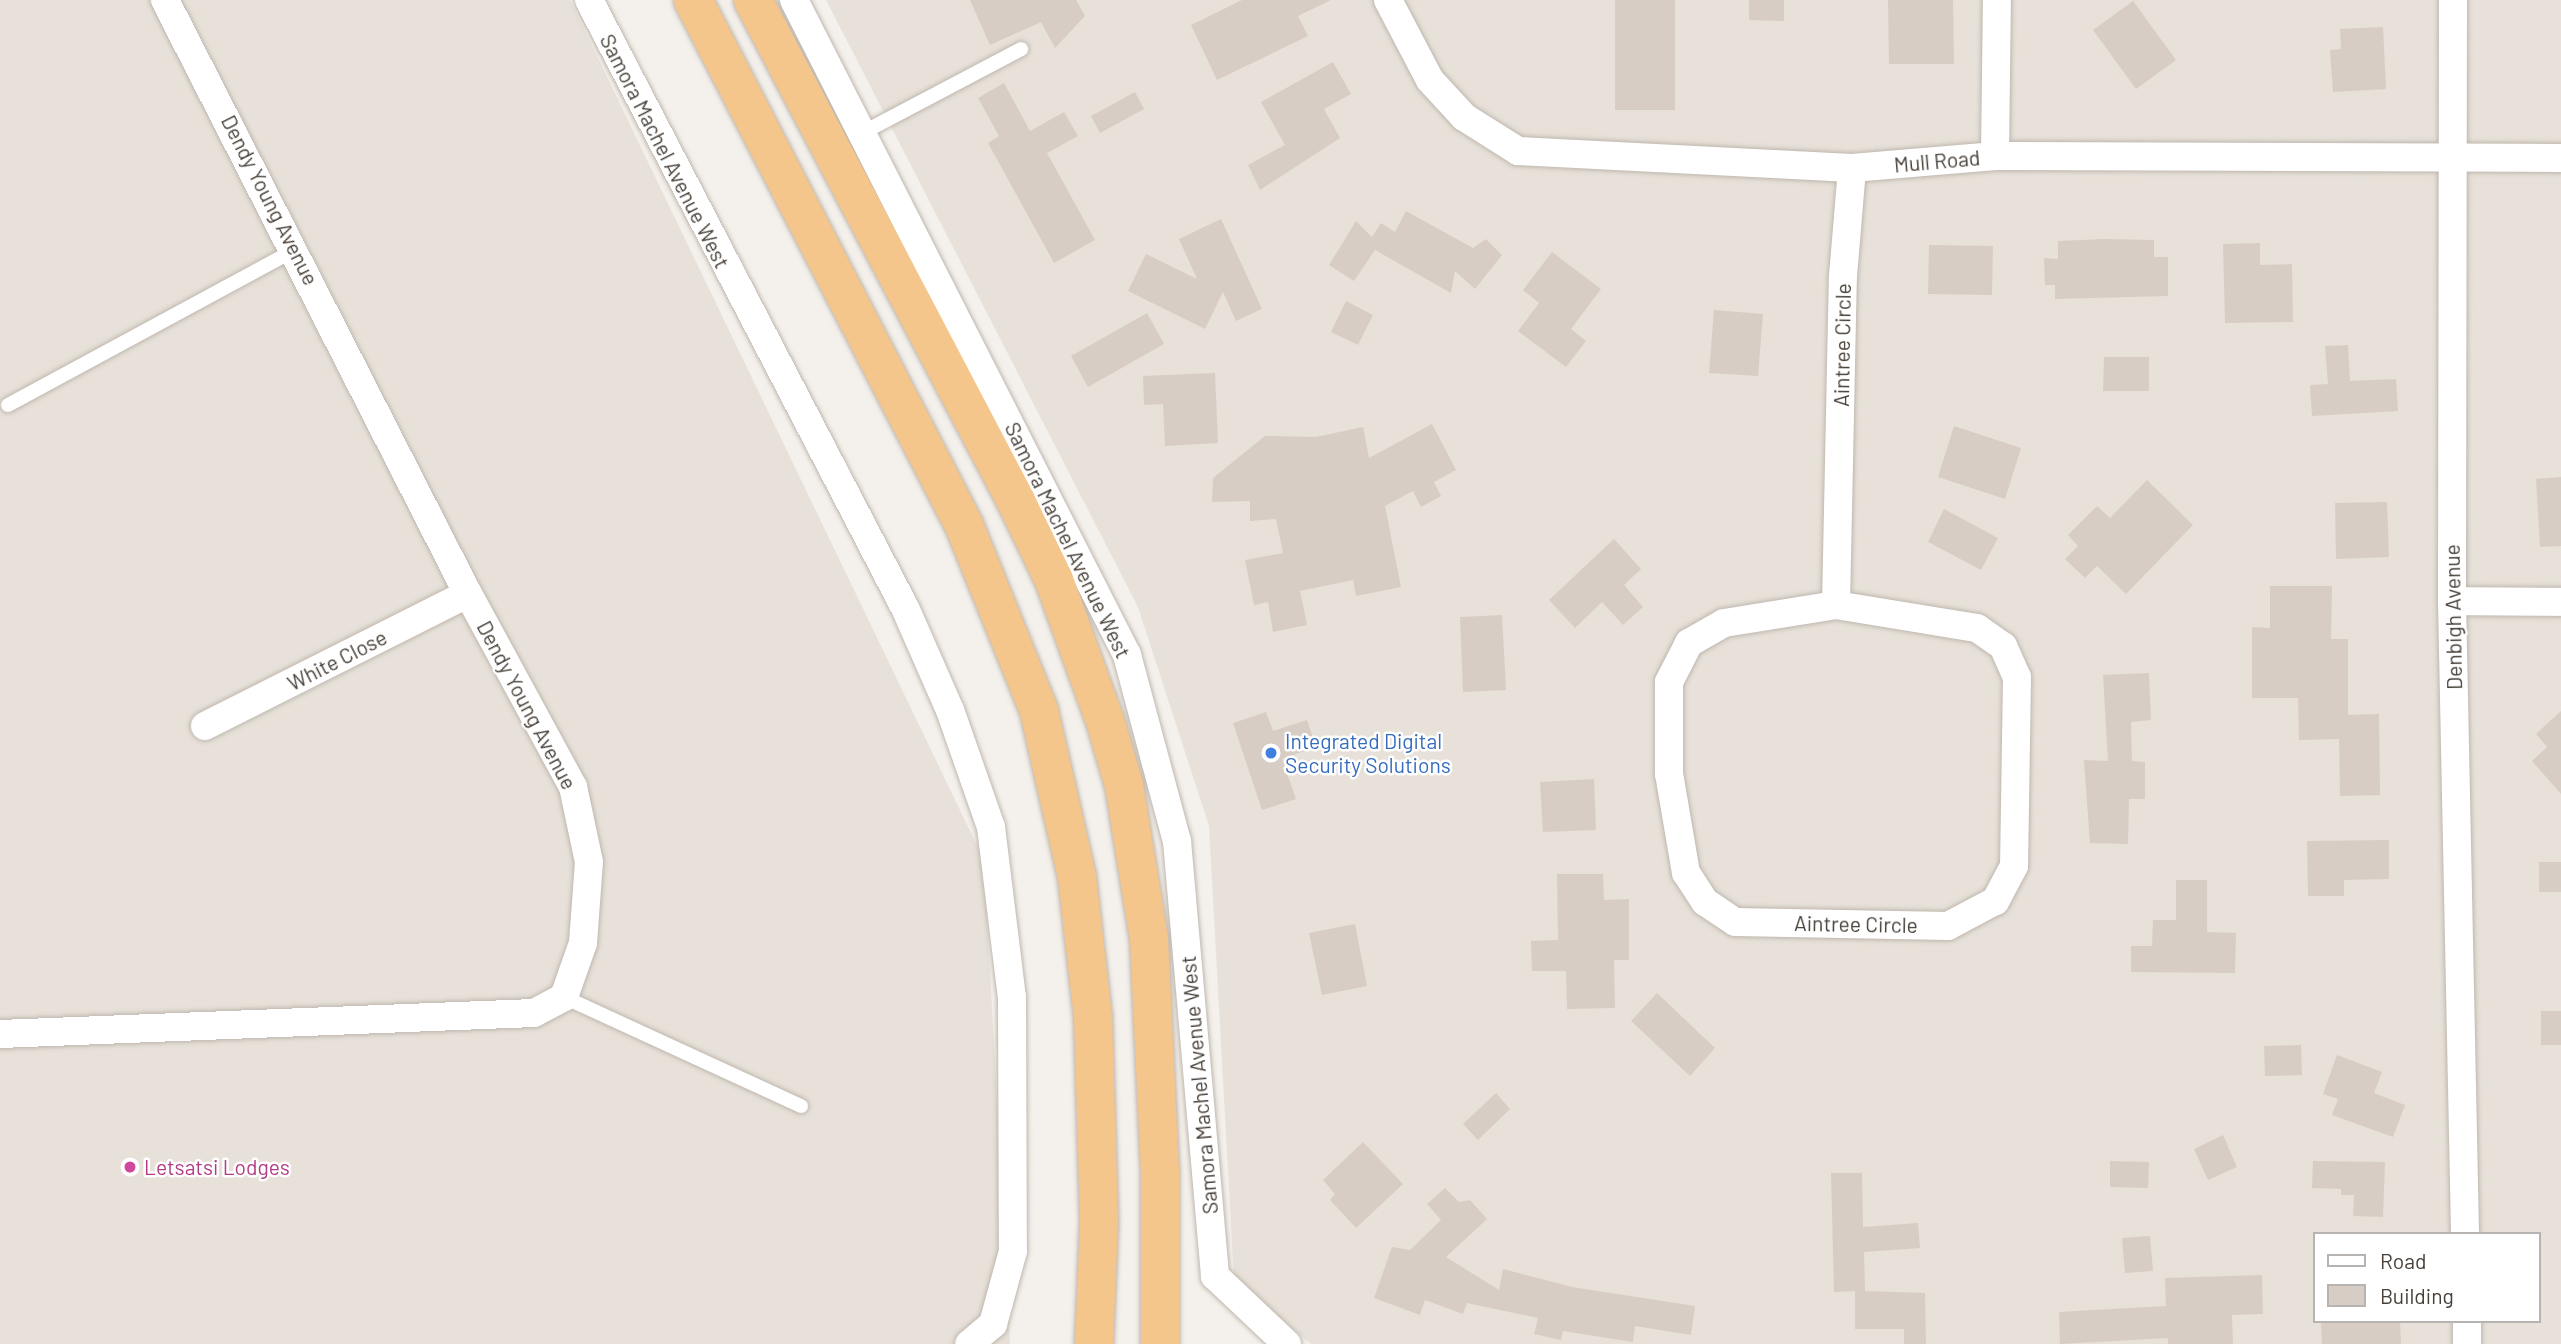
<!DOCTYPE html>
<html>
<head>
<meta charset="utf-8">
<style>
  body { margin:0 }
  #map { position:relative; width:2561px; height:1344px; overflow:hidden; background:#f4f0eb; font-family:Barlow,sans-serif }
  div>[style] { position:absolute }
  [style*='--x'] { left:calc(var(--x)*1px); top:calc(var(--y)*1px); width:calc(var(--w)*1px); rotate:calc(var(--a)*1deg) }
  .residential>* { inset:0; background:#e7e1d9 }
  .building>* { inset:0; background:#d8cdc4 }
  .roads { filter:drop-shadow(0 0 2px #bfb7ae) drop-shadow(0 0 2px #bfb7ae) }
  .service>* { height:14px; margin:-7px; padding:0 7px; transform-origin:7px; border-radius:7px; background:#fff }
  .minor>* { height:28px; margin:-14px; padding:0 14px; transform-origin:14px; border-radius:14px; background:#fff }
  .trunk>* { height:38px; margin:-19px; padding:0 19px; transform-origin:19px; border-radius:19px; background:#f4c68c }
  .dots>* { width:19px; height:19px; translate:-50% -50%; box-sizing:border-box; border:4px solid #fff; border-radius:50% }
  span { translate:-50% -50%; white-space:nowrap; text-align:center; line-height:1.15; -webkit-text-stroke:5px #fff; paint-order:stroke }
  .street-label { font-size:21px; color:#484039 }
  .shop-label { font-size:21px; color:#366cbe }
  .left { translate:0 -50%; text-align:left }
  .hotel-label { font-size:21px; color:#b23c85 }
  .legend { position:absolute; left:2313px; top:1232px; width:228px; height:91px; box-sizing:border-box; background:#fff; border:2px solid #b6b3b0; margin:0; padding:9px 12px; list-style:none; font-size:21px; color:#484039 }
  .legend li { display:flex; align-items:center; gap:14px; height:35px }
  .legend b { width:35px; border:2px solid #b6b3b0 }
</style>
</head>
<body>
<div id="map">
  <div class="residential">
    <i style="clip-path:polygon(0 0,570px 0,984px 860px,1010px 1344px,0 1344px)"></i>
    <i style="clip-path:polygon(evenodd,826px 0,2561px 0,2561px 1344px,1311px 1344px,1234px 1279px,1209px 826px,1138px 607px,826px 0,2314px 1234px,2538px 1234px,2538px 1321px,2314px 1321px,2314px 1234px)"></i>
  </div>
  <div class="building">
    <i style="clip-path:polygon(970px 0,1076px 0,1085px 16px,1055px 48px,1041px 22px,990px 45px)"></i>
    <i style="clip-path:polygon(1242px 0,1331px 0,1298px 16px,1308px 36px,1217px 80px,1191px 25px)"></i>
    <i style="clip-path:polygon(1615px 0,1675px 0,1675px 110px,1615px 110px)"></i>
    <i style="clip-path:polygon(1749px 0,1784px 0,1784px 21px,1749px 20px)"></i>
    <i style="clip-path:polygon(1888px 0,1953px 0,1954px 64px,1889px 64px)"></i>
    <i style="clip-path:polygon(2133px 1px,2176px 60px,2136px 89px,2093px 30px)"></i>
    <i style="clip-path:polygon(2383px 27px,2386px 89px,2333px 92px,2330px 50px,2341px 49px,2340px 29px)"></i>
    <i style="clip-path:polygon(1333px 62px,1351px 94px,1324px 109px,1340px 138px,1260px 190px,1248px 165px,1285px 145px,1261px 102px)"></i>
    <i style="clip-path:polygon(1004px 83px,1030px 131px,1064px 112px,1078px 136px,1047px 153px,1095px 240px,1054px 263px,988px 143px,999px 136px,978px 98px)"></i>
    <i style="clip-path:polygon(1135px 92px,1144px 109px,1100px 133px,1091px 116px)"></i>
    <i style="clip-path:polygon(1406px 211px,1473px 248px,1486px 239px,1502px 255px,1475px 289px,1455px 271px,1451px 293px,1375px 250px,1354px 281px,1329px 265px,1356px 221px,1372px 237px,1381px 223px,1395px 232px)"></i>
    <i style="clip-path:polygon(1221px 219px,1262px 309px,1236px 321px,1223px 292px,1205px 329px,1128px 291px,1146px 254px,1197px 279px,1179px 239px)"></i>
    <i style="clip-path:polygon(2104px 239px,2154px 240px,2154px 257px,2168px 257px,2168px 296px,2055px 299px,2055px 285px,2045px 285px,2044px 258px,2058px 259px,2058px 241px)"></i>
    <i style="clip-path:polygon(2260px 243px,2260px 265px,2292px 264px,2293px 322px,2225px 323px,2223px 244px)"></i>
    <i style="clip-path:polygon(1929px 245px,1993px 246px,1992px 295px,1928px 294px)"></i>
    <i style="clip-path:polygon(1552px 252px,1601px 289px,1571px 329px,1586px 341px,1566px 367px,1518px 331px,1539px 303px,1523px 290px)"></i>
    <i style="clip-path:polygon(1346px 301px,1373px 315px,1358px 345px,1331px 332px)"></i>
    <i style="clip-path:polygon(1714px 310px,1763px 314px,1758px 376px,1709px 373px)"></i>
    <i style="clip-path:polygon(1147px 313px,1164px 344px,1088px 387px,1071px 356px)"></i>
    <i style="clip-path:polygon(2348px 345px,2350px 381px,2396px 379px,2398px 411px,2312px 416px,2310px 385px,2328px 384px,2325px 346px)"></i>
    <i style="clip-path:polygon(2104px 357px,2149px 357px,2149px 391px,2103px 391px)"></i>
    <i style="clip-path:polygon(1215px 373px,1218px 443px,1165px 446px,1163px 404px,1144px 405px,1143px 376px)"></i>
    <i style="clip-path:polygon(1432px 424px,1456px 470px,1434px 482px,1441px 496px,1421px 507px,1413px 491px,1385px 506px,1401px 587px,1356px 596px,1353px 580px,1300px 591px,1307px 625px,1273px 632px,1268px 602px,1254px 605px,1245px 560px,1283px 553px,1276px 519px,1250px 521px,1250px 501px,1212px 502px,1213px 478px,1265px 436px,1316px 437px,1363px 427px,1369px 458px)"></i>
    <i style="clip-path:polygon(1954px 426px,2021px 448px,2005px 499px,1938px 477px)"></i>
    <i style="clip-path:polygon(2561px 477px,2561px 546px,2540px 547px,2536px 479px)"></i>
    <i style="clip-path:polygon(2147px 480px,2193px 525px,2126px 594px,2097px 566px,2085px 578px,2065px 559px,2078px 546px,2068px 535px,2097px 506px,2110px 518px)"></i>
    <i style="clip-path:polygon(2387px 502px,2389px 557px,2336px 559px,2335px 503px)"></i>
    <i style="clip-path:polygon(1944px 509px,1998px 538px,1981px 570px,1928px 542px)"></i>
    <i style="clip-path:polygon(1614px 539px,1641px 569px,1624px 585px,1643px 607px,1623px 625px,1602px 602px,1575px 628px,1549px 600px)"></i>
    <i style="clip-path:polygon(2270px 586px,2332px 586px,2331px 639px,2348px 639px,2348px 715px,2379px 714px,2380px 795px,2340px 796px,2339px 739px,2299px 740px,2298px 698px,2252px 698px,2252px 627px,2270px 628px)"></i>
    <i style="clip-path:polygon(1502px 615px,1506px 690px,1463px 692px,1460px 617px)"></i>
    <i style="clip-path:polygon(2149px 673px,2151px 720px,2131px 722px,2132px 761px,2145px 762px,2145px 799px,2129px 799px,2128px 844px,2090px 843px,2084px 760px,2108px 761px,2103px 675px)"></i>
    <i style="clip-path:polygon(2561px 711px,2561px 794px,2532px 761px,2547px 747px,2536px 734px)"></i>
    <i style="clip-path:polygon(1266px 712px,1273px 731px,1307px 720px,1316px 747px,1282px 759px,1296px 799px,1262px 810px,1233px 723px)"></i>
    <i style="clip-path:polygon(1594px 779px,1596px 830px,1543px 832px,1540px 782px)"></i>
    <i style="clip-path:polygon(2389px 840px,2389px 879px,2344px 880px,2344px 896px,2308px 896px,2307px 841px)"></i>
    <i style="clip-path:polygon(2539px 862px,2561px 862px,2561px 892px,2539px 892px)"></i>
    <i style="clip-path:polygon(1557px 874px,1603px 874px,1604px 900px,1629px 899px,1629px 960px,1614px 960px,1615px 1008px,1567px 1009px,1566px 971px,1532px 971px,1531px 941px,1558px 940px)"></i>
    <i style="clip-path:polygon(2176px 880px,2207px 880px,2207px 932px,2236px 933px,2235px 973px,2131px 972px,2131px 946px,2152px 946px,2153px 920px,2176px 920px)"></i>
    <i style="clip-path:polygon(1355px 924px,1367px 986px,1322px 995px,1309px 933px)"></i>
    <i style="clip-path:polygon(1657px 993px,1715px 1048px,1690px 1076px,1631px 1021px)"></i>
    <i style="clip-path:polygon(2541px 1011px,2561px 1011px,2561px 1045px,2541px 1045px)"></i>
    <i style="clip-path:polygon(2301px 1045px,2302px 1075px,2265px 1076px,2264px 1046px)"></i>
    <i style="clip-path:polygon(2337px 1055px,2382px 1072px,2374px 1093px,2405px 1105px,2393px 1137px,2332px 1115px,2338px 1099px,2323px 1094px)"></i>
    <i style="clip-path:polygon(1496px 1093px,1510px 1109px,1478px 1140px,1463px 1124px)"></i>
    <i style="clip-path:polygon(2223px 1135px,2237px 1167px,2208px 1180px,2194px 1149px)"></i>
    <i style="clip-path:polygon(1363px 1142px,1403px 1184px,1356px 1228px,1330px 1200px,1335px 1194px,1323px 1180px)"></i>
    <i style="clip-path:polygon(2110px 1161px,2149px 1162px,2148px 1188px,2110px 1187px)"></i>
    <i style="clip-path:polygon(2313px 1161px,2385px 1162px,2383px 1217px,2353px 1216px,2354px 1195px,2341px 1195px,2341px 1189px,2312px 1188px)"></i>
    <i style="clip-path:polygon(1831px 1173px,1862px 1173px,1863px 1227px,1918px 1223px,1920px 1248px,1864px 1252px,1865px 1291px,1925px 1293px,1926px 1344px,1904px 1344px,1904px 1329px,1855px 1329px,1855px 1291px,1834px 1292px)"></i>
    <i style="clip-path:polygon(1445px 1188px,1459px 1202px,1470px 1200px,1487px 1219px,1446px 1257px,1499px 1290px,1503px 1269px,1572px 1287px,1695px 1306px,1691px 1335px,1635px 1326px,1633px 1342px,1563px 1331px,1561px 1340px,1534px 1334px,1538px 1318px,1467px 1303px,1463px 1314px,1425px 1300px,1420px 1315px,1374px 1298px,1392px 1247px,1410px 1250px,1441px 1220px,1427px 1204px)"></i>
    <i style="clip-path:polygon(2150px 1236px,2153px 1271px,2125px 1273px,2122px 1238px)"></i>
    <i style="clip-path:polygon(2262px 1275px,2263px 1314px,2232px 1315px,2233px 1344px,2168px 1344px,2168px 1338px,2060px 1344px,2059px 1312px,2166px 1306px,2165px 1278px)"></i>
    <i style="clip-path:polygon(2321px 1321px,2400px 1321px,2401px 1344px,2322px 1344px)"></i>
  </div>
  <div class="roads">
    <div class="service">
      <i style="--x:862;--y:133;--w:180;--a:-27.8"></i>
      <i style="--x:8;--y:405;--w:328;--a:-28.4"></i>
      <i style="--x:564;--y:997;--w:261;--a:24.7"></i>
    </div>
    <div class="minor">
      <i style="--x:589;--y:0;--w:687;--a:62.54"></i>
      <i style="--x:906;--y:610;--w:109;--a:66.3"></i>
      <i style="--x:950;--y:710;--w:124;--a:70.7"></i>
      <i style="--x:991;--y:827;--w:171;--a:83"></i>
      <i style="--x:1012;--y:997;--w:254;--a:89.8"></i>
      <i style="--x:1013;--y:1251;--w:76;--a:105.3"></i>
      <i style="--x:993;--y:1324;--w:31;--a:140"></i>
      <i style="--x:794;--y:0;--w:735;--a:63.05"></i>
      <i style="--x:1127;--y:655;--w:193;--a:75"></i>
      <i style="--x:1177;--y:841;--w:437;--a:85"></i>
      <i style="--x:1215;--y:1276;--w:99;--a:43.4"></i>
      <i style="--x:1388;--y:0;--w:90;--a:62.3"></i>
      <i style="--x:1430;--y:80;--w:50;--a:47.4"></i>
      <i style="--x:1464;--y:117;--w:64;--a:32.2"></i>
      <i style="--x:1518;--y:151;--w:334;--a:2.9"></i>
      <i style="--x:1852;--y:168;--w:144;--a:-4.8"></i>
      <i style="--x:1995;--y:156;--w:566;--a:0.2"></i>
      <i style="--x:2453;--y:0;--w:601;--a:90.1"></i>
      <i style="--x:2452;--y:601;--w:633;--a:88.82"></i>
      <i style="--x:1995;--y:156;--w:156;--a:-89.3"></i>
      <i style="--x:2452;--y:601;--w:109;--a:0.5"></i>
      <i style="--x:1836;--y:605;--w:143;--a:9.3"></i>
      <i style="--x:1977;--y:628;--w:32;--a:35"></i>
      <i style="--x:2003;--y:646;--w:34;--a:66"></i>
      <i style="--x:2017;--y:677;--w:189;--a:90.9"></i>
      <i style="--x:2014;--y:866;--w:40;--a:118"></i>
      <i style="--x:1995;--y:901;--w:53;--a:152"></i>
      <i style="--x:1948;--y:926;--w:213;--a:-178.9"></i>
      <i style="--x:1735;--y:922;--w:36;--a:-146"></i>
      <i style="--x:1705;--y:902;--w:35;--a:-123"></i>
      <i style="--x:1686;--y:873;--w:100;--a:-99.7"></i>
      <i style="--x:1669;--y:774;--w:92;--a:-90"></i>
      <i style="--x:1669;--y:682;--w:44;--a:-62.9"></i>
      <i style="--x:1689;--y:643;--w:40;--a:-29.7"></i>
      <i style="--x:1724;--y:623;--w:113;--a:-9.1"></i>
      <i style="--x:1836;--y:605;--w:329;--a:-88.8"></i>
      <i style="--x:1843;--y:276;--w:108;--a:-85.2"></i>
      <i style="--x:205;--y:726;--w:294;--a:-26.7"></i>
      <i style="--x:0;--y:1034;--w:534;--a:-2.25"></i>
      <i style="--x:534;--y:1013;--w:34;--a:-28"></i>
      <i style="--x:564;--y:997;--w:57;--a:-70.6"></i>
      <i style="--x:583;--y:943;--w:81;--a:-85.8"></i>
      <i style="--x:589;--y:862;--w:77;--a:-102"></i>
      <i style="--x:573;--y:787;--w:220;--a:-118.5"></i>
      <i style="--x:468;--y:594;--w:667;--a:-117.03"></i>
      <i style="--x:2467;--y:1321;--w:23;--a:90"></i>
    </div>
    <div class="trunk">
      <i style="--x:693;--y:0;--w:591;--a:62.7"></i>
      <i style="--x:964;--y:525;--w:201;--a:68"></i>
      <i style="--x:1039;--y:711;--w:170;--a:77.1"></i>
      <i style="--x:1077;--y:877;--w:141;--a:83.5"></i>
      <i style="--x:1093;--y:1017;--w:207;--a:88.3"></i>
      <i style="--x:1099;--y:1224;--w:120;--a:92.4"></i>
      <i style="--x:753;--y:0;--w:566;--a:62.3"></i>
      <i style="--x:1016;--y:501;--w:88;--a:64.3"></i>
      <i style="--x:1054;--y:580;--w:153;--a:70.1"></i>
      <i style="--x:1106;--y:724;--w:64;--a:73.6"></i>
      <i style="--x:1124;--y:785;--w:156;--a:80.8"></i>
      <i style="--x:1149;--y:939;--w:231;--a:87.3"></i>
      <i style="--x:1160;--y:1170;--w:174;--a:90"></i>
    </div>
  </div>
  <div class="dots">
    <i style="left:1271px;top:753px;background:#3f7fe0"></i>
    <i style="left:130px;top:1167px;background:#d1479c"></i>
  </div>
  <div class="street-label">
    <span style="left:665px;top:151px;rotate:63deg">Samora Machel Avenue West</span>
    <span style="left:1937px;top:161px;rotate:-5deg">Mull Road</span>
    <span style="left:270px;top:200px;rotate:63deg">Dendy Young Avenue</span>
    <span style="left:1842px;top:345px;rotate:-89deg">Aintree Circle</span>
    <span style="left:1068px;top:540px;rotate:64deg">Samora Machel Avenue West</span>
    <span style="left:2453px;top:617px;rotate:-91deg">Denbigh Avenue</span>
    <span style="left:337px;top:660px;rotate:-27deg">White Close</span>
    <span style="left:527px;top:705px;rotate:62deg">Dendy Young Avenue</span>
    <span style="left:1856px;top:924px;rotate:1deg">Aintree Circle</span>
    <span style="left:1199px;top:1085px;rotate:-95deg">Samora Machel Avenue West</span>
  </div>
  <div class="shop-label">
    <span class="left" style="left:1285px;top:753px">Integrated Digital<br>Security Solutions</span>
  </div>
  <div class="hotel-label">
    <span class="left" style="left:144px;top:1167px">Letsatsi Lodges</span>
  </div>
  <ul class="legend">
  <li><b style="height:9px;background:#fff"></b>Road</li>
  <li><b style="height:19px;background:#d8cdc4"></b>Building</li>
  </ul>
</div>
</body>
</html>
